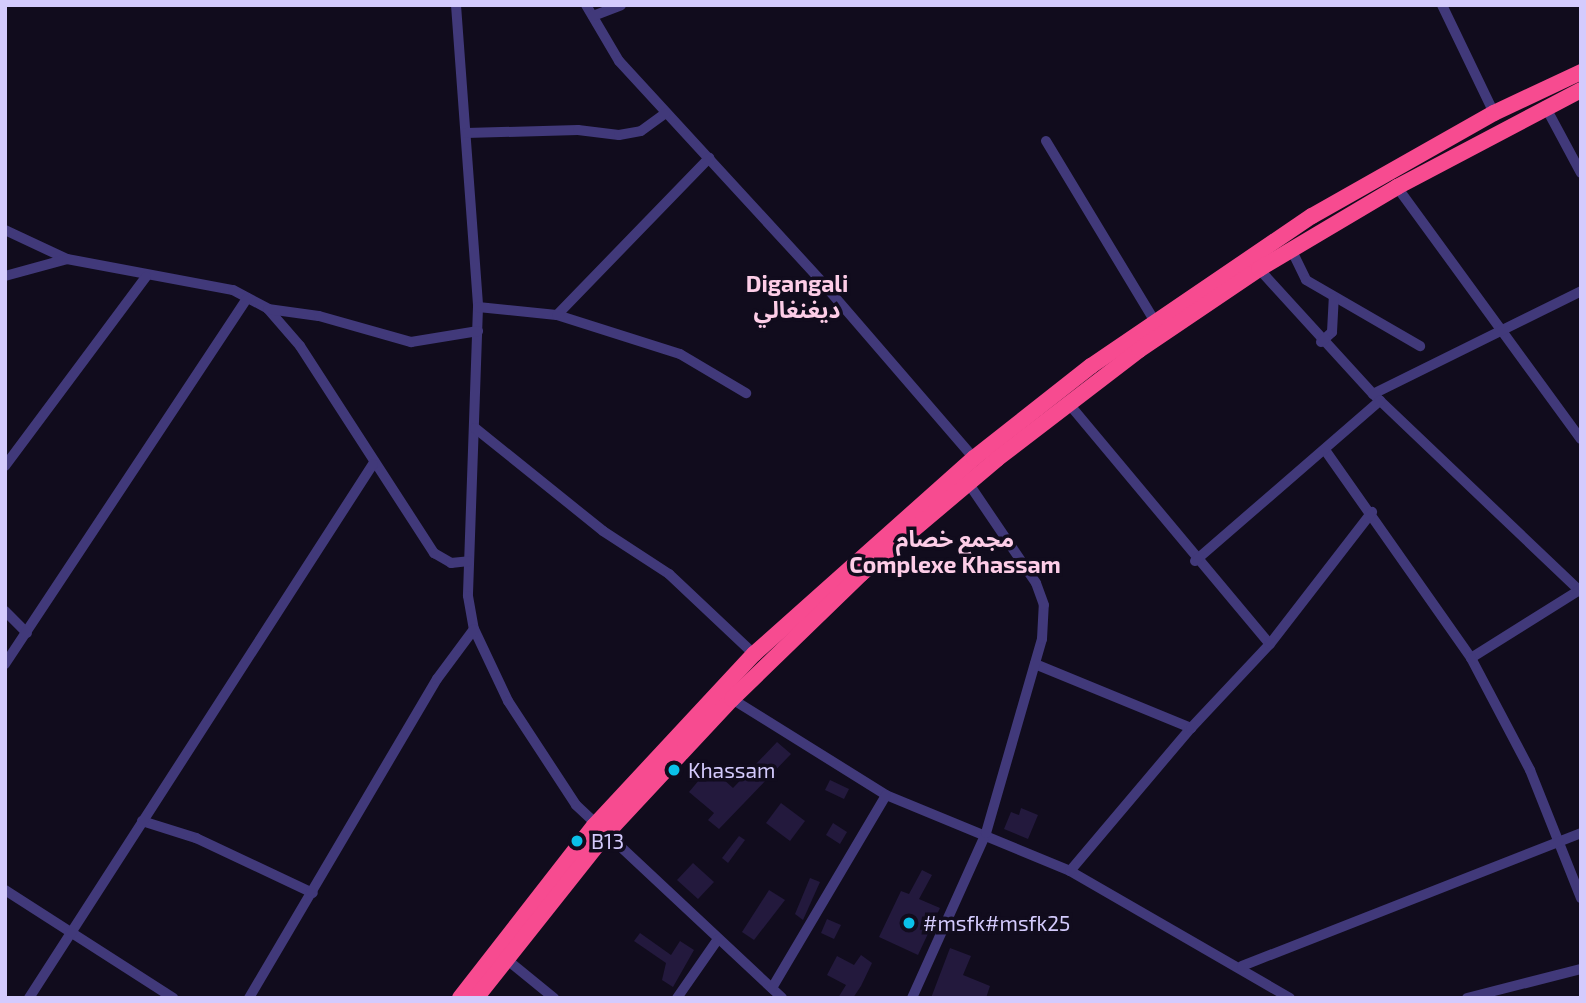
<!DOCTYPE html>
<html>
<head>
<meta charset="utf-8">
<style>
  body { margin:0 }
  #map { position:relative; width:1586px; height:1003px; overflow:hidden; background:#110c1d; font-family:"Exo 2","Noto Sans Arabic",sans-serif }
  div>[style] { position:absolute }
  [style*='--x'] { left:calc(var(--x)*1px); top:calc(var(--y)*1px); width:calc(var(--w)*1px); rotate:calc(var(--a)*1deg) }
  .building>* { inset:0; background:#23193d }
  .minor>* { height:10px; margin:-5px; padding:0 5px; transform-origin:5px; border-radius:5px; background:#41397a }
  .highway>* { height:16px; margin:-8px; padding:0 8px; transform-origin:8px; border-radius:8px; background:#f74b90 }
  .dots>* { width:19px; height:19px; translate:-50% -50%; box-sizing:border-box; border:4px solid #110c1d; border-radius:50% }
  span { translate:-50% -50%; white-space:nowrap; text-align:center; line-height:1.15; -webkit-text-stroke:7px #110c1d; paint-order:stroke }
  .poi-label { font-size:21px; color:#d4cbfd }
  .left { translate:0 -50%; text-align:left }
  .neighbourhood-label { font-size:23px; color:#fdcde7; font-weight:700 }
  .frame { position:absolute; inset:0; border:7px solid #d4cbfd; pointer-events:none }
</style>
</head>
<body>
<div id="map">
  <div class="building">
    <i style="clip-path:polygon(777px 742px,791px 754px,719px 829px,708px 820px,714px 813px,689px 792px,710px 767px,733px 788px)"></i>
    <i style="clip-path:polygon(830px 780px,849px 789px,844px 799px,825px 790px)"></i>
    <i style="clip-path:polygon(781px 803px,805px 821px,790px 841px,766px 823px)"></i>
    <i style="clip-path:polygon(1021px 808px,1038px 815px,1028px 839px,1004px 829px,1011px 812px,1019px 815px)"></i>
    <i style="clip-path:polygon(833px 823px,847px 832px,840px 844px,826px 835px)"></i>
    <i style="clip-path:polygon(739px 836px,745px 840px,728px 863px,722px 858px)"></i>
    <i style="clip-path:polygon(693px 863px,714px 882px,698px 899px,677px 880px)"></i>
    <i style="clip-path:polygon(922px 870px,932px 875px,919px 899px,940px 908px,918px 955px,879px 937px,901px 891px,909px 894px)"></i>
    <i style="clip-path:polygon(810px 878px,820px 882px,803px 920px,795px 914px)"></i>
    <i style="clip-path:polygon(769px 890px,785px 900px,754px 940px,742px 932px)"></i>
    <i style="clip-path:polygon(827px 919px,841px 925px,834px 939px,821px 933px)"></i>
    <i style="clip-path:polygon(640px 933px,671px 955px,680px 941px,694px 950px,673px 987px,662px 980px,666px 963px,634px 941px)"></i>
    <i style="clip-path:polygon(950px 948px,971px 956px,963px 975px,990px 986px,986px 998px,931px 998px)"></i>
    <i style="clip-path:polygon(861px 955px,872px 963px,861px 986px,853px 998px,838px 998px,846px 985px,827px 975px,837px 956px,854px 965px)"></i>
  </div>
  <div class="minor">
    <i style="--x:456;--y:5;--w:303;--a:85.8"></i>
    <i style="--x:478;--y:307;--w:289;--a:92"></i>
    <i style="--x:468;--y:596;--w:34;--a:80"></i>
    <i style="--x:474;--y:629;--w:80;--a:64.7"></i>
    <i style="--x:508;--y:701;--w:124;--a:56.8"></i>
    <i style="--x:576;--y:805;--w:282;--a:43.1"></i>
    <i style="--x:586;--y:5;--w:65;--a:59.5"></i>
    <i style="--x:619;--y:61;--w:299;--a:47.4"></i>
    <i style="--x:821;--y:281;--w:234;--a:49.2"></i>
    <i style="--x:1442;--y:5;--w:120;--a:64.3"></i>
    <i style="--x:593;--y:16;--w:30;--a:-21"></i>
    <i style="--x:1545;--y:106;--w:76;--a:61.8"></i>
    <i style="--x:466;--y:133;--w:112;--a:-1.5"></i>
    <i style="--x:578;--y:130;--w:41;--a:7"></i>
    <i style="--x:619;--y:135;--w:22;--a:-10"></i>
    <i style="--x:641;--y:131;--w:31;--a:-36"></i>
    <i style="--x:1046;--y:141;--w:211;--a:58.9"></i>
    <i style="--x:1397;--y:187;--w:312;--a:53.9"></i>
    <i style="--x:5;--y:230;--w:68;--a:25.1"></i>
    <i style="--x:1292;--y:251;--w:32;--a:64"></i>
    <i style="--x:1306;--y:280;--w:132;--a:30.1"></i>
    <i style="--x:1259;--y:269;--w:169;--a:47.6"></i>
    <i style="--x:1373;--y:394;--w:287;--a:43.6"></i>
    <i style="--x:5;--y:276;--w:64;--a:-15.3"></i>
    <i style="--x:67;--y:259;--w:169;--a:10.6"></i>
    <i style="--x:233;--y:290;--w:40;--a:28"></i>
    <i style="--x:268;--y:309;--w:49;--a:49.1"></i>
    <i style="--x:300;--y:346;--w:247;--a:57.1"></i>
    <i style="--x:434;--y:553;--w:20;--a:30"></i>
    <i style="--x:451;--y:563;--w:18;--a:-6"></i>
    <i style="--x:478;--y:307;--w:79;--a:5.8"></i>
    <i style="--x:557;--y:315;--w:129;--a:17.6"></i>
    <i style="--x:680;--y:354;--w:77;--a:30.6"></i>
    <i style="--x:268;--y:309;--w:51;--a:7.8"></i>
    <i style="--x:319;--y:316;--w:96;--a:15.8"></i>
    <i style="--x:411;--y:342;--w:68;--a:-9.3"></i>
    <i style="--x:557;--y:315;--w:219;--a:-45.9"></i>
    <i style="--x:1321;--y:342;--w:15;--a:-42"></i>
    <i style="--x:1332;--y:332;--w:34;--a:-87"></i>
    <i style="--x:1373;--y:394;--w:232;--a:-26.3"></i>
    <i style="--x:1069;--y:404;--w:313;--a:50.1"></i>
    <i style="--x:475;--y:428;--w:164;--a:38.8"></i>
    <i style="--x:603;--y:531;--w:79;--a:33.1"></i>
    <i style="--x:669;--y:574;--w:117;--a:43.3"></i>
    <i style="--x:1325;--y:450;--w:254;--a:54.9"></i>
    <i style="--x:1471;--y:658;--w:130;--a:-32.1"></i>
    <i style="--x:5;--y:466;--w:236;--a:-53.3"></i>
    <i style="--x:1195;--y:561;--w:245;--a:-40.9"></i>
    <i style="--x:5;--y:611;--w:31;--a:45"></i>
    <i style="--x:1471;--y:658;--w:127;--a:62.2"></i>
    <i style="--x:1530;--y:770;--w:138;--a:68.3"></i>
    <i style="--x:5;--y:664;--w:439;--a:-56.5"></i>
    <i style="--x:1035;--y:664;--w:169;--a:22.3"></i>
    <i style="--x:732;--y:699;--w:181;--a:31.9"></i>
    <i style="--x:886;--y:795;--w:199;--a:22.4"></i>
    <i style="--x:1070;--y:871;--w:254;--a:30"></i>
    <i style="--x:142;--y:821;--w:57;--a:17.5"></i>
    <i style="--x:196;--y:838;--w:129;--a:25.2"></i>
    <i style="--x:1070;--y:871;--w:187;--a:-49.8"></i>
    <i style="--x:1191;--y:728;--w:115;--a:-46.8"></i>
    <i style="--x:1270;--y:644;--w:167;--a:-52.3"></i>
    <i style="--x:5;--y:890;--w:200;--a:32.7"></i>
    <i style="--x:506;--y:959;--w:62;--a:39.1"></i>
    <i style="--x:1242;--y:966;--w:364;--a:-21.4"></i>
    <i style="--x:772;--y:988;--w:224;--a:-59.4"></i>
    <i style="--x:29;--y:998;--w:635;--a:-57.21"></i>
    <i style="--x:249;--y:998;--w:370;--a:-59.5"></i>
    <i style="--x:437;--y:679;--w:62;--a:-53.5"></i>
    <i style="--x:677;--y:998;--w:72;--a:-55.2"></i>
    <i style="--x:912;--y:998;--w:181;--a:-65.8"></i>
    <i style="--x:986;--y:833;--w:202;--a:-73.9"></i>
    <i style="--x:1042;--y:639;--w:34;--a:-87"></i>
    <i style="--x:1044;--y:605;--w:23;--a:-110"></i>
    <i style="--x:1036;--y:583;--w:120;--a:-124.1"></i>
    <i style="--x:1467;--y:998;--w:118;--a:-14.3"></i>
  </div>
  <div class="highway">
    <i style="--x:460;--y:998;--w:218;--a:-52.1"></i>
    <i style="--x:594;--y:826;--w:235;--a:-47.1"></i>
    <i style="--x:754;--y:654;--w:295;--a:-41.7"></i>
    <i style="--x:974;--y:458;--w:149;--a:-38.2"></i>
    <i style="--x:1091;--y:366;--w:267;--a:-34.2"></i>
    <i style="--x:1312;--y:216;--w:209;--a:-29.5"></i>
    <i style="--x:1494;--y:113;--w:96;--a:-25.2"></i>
    <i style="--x:476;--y:998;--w:208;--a:-51.6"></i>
    <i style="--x:605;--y:835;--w:186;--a:-47"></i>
    <i style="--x:732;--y:699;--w:180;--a:-44.1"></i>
    <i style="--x:861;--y:574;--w:178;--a:-40.2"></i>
    <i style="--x:997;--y:459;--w:179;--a:-37.5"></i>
    <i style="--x:1139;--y:350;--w:145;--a:-34"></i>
    <i style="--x:1259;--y:269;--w:161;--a:-30.7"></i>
    <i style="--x:1397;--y:187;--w:208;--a:-27.8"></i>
  </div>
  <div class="dots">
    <i style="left:674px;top:770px;background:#0ac1e9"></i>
    <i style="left:577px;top:841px;background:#0ac1e9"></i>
    <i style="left:909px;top:923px;background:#0ac1e9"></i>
  </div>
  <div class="poi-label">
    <span class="left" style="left:688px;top:770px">Khassam</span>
    <span class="left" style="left:591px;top:841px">B13</span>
    <span class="left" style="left:923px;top:923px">#msfk#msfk25</span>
  </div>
  <div class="neighbourhood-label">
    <span style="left:797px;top:296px">Digangali<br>ديغنغالي</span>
    <span style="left:955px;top:551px">مجمع خصام<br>Complexe Khassam</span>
  </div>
  <div class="frame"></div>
</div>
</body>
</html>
